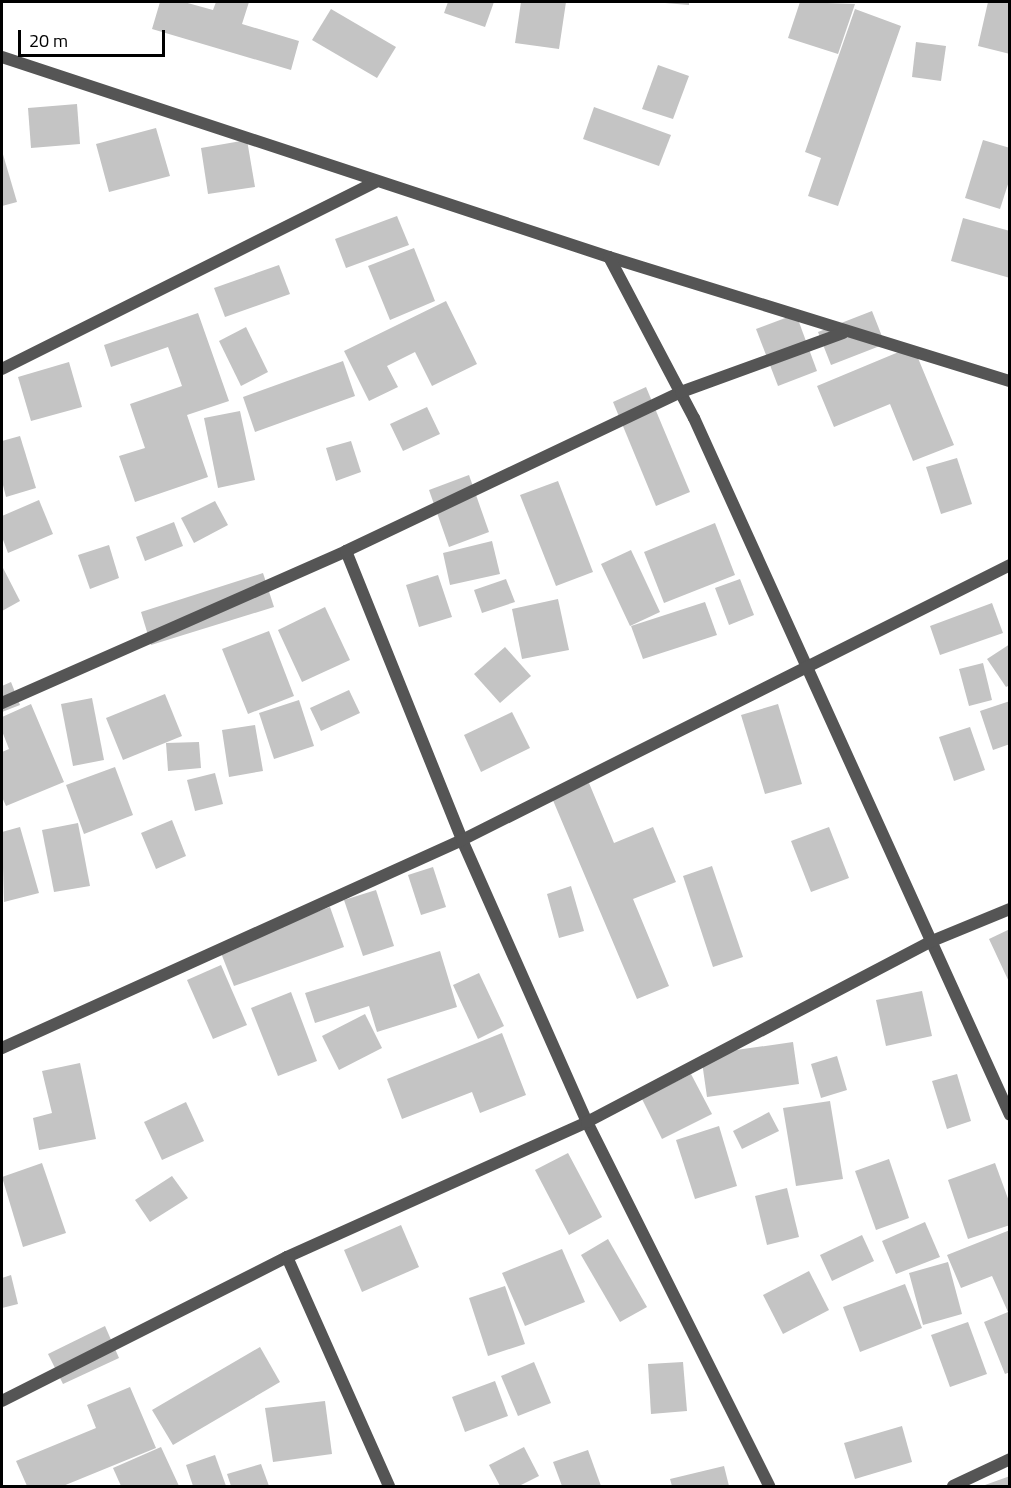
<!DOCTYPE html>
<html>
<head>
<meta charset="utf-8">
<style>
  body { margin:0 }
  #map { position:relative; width:1011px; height:1488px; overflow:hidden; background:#fff; font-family:"Titillium Web",sans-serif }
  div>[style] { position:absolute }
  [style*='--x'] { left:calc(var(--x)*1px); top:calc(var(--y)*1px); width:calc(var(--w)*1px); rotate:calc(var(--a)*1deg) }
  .building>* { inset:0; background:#c4c4c4 }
  .street>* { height:12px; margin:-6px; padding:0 6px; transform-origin:6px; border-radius:6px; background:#555 }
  span { translate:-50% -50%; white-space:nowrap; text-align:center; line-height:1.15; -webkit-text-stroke:4.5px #fff; paint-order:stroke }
  .frame { position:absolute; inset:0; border:3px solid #000; pointer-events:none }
  .scale { position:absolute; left:18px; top:30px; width:147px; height:27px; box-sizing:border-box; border:3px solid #000; border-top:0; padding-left:8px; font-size:18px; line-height:21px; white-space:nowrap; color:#000; -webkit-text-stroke:4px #fff; paint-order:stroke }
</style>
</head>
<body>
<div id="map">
  <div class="building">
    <i style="clip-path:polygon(160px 2px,184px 2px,213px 10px,216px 2px,249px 2px,242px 24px,299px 41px,291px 70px,152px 29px)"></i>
    <i style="clip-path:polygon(448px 2px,494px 2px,485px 27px,444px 13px)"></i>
    <i style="clip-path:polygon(521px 2px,566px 2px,559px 49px,515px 43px)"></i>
    <i style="clip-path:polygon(665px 2px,689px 2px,689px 5px,665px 3px)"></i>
    <i style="clip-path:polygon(800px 2px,855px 4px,838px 54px,788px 38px)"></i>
    <i style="clip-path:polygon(988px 2px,1010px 2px,1010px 54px,978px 46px)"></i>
    <i style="clip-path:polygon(331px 9px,396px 47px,377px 78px,312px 40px)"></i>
    <i style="clip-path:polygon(855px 9px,901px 26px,838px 206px,808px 196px,821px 158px,805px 152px)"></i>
    <i style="clip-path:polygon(916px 42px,946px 46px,941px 81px,912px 77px)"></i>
    <i style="clip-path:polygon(658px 65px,689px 76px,673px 119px,642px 109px)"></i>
    <i style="clip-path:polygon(77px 104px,80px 144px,31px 148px,28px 108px)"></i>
    <i style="clip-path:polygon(594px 107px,671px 135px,659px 166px,583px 139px)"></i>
    <i style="clip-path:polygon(156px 128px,170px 176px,109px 192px,96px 144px)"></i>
    <i style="clip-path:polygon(247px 140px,255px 187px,208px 194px,201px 148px)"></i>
    <i style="clip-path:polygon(983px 140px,1010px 148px,1010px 178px,1000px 209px,965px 198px)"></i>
    <i style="clip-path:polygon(2px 151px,17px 202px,2px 206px)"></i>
    <i style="clip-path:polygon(397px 216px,409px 245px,346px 268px,335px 239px)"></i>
    <i style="clip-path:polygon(963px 218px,1010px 231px,1010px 278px,951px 261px)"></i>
    <i style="clip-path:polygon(414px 248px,435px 301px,390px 320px,368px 266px)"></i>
    <i style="clip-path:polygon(279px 265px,290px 294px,225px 317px,214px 288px)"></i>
    <i style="clip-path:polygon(446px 301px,477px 364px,432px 386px,415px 352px,387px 366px,398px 387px,369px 401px,344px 351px)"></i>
    <i style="clip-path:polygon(872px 311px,885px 344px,831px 365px,818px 332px)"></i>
    <i style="clip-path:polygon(198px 313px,229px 401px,187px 415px,208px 477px,135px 502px,119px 456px,145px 448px,130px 404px,182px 386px,168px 347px,111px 367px,104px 345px)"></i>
    <i style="clip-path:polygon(796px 314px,817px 371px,778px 386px,756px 329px)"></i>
    <i style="clip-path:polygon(246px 327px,268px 372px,241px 386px,219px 341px)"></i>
    <i style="clip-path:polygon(913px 346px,954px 445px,913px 461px,890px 404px,834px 427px,817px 386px)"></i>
    <i style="clip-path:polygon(343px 361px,355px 396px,255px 432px,243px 397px)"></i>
    <i style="clip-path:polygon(69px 362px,82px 407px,31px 421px,18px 377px)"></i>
    <i style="clip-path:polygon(646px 387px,690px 492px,656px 506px,613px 402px)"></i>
    <i style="clip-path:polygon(427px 407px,440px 434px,403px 451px,390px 424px)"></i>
    <i style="clip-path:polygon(240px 411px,255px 480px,218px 488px,204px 418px)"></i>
    <i style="clip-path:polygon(20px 436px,36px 488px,6px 497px,2px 481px,2px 441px)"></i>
    <i style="clip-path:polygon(351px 441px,361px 472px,336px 481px,326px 448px)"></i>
    <i style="clip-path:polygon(957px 458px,972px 504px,941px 514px,926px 467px)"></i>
    <i style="clip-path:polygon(469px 475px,489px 532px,449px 547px,429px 490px)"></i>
    <i style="clip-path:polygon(558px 481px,593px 572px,556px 586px,520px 495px)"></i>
    <i style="clip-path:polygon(39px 500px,53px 534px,8px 553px,2px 537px,2px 516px)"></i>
    <i style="clip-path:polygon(215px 501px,228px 525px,194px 543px,181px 518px)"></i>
    <i style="clip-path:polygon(174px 522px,183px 546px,145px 561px,136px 537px)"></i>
    <i style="clip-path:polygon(715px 523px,735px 575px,664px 603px,644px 552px)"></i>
    <i style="clip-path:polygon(492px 541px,500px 574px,450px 585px,443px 553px)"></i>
    <i style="clip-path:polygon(109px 545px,119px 578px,90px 589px,78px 555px)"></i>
    <i style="clip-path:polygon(631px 550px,660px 612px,630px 626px,601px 564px)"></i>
    <i style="clip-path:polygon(2px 566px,20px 601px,2px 611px)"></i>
    <i style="clip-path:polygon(263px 573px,274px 607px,151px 645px,141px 612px)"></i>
    <i style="clip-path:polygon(438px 575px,452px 617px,419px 627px,406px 585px)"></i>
    <i style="clip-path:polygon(506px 579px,515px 602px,482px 613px,474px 590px)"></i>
    <i style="clip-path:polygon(740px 579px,754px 615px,729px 625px,715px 588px)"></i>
    <i style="clip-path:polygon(558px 599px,569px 650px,522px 659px,512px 609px)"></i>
    <i style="clip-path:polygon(705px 602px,717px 635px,643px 659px,631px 626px)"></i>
    <i style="clip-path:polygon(992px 603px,1003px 633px,940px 655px,930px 626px)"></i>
    <i style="clip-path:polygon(325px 607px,350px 660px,302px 682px,278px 630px)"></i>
    <i style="clip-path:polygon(269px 631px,294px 696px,248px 714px,222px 649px)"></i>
    <i style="clip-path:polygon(1010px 644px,1010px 685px,1006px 687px,987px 659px)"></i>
    <i style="clip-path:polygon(505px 647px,531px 676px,500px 703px,474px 674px)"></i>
    <i style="clip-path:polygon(983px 663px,992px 700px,969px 706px,959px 669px)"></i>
    <i style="clip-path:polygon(11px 682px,20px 705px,2px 712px,2px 686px)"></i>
    <i style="clip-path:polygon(349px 690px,360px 713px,321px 731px,310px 708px)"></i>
    <i style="clip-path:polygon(165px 694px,182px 736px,123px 760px,106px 718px)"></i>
    <i style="clip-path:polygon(92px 698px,104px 760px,73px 766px,61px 704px)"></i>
    <i style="clip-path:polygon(299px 700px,314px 746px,274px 759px,259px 713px)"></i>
    <i style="clip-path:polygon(1010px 701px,1010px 744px,993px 750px,980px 711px)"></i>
    <i style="clip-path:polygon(31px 704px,64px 782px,6px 806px,2px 797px,2px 752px,9px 749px,2px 731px,2px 717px)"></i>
    <i style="clip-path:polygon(778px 704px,802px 784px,765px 794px,741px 715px)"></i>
    <i style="clip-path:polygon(512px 712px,530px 748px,481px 772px,464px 735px)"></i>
    <i style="clip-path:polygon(255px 725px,263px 771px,229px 777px,222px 730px)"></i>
    <i style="clip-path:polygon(970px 727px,985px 770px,954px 781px,939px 737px)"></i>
    <i style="clip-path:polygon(199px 742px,201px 768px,168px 771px,166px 743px)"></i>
    <i style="clip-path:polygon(115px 767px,133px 815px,84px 834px,66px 785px)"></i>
    <i style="clip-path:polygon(215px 773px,223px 804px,195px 811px,187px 780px)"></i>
    <i style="clip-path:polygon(589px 783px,614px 843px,653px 827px,676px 882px,633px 899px,669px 986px,637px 999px,552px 798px)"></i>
    <i style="clip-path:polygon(172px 820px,186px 856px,156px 869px,141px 833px)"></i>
    <i style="clip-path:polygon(78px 823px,90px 886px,54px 892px,42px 830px)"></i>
    <i style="clip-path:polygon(20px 827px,39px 893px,4px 902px,2px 832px)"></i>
    <i style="clip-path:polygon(829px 827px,849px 878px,811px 892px,791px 841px)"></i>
    <i style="clip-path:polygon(712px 866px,743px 957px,713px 967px,683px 876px)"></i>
    <i style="clip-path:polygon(433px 867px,446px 907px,421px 915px,408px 875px)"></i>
    <i style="clip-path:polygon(571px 886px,584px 931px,559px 938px,547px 894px)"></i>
    <i style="clip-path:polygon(376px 890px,394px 946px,363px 956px,344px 900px)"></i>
    <i style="clip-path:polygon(330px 907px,344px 947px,234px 986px,219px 948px)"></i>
    <i style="clip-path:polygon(1010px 929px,1010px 984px,989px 939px)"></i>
    <i style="clip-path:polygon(440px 951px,457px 1007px,377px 1032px,369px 1006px,315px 1023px,305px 993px)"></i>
    <i style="clip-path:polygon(221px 965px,247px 1025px,213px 1039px,187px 980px)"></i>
    <i style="clip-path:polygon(479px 973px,504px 1026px,478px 1039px,453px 985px)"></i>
    <i style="clip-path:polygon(922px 991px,932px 1036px,886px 1046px,876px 1000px)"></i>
    <i style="clip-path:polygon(291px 992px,317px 1061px,278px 1076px,251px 1008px)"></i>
    <i style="clip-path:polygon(365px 1014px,382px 1048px,339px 1070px,322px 1036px)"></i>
    <i style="clip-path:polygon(502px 1033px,526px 1095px,480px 1113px,472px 1092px,402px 1119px,387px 1079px)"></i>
    <i style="clip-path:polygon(793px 1042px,799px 1084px,707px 1097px,701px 1055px)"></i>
    <i style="clip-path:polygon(837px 1056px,847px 1090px,821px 1098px,811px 1064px)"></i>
    <i style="clip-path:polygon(80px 1063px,96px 1139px,39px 1150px,33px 1118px,52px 1113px,42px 1071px)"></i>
    <i style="clip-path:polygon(691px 1074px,712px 1114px,662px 1139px,642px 1099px)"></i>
    <i style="clip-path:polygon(957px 1074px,971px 1121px,947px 1129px,932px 1081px)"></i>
    <i style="clip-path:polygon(830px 1101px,843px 1179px,796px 1186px,783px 1108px)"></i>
    <i style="clip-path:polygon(186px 1102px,204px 1141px,162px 1160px,144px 1122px)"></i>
    <i style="clip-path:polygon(769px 1112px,779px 1131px,742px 1149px,733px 1131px)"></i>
    <i style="clip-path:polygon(719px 1126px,737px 1186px,695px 1199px,676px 1140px)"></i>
    <i style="clip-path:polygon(568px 1153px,602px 1217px,569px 1235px,535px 1170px)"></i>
    <i style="clip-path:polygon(889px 1159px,909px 1218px,876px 1230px,855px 1171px)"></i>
    <i style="clip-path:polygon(42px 1163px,66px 1233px,23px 1247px,2px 1177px)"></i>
    <i style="clip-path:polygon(995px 1163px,1010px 1204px,1010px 1225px,968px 1239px,948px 1180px)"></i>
    <i style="clip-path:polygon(172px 1176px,188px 1198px,150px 1222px,135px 1200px)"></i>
    <i style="clip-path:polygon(787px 1188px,799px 1237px,767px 1245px,755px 1196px)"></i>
    <i style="clip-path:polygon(925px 1222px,940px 1257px,896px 1274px,882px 1241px)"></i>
    <i style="clip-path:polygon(401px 1225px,419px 1267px,362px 1292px,344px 1250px)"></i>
    <i style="clip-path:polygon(1010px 1230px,1010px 1372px,1005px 1374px,984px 1322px,1008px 1312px,992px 1276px,961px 1288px,947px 1255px)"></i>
    <i style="clip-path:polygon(862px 1235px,874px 1261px,832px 1281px,820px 1255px)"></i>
    <i style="clip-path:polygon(608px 1239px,647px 1307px,620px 1322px,581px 1255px)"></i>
    <i style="clip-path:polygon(562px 1249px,585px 1302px,525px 1326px,502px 1273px)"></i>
    <i style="clip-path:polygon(948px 1262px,962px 1314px,923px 1325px,909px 1273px)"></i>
    <i style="clip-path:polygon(809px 1271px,829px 1310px,783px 1334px,763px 1295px)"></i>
    <i style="clip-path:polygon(11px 1275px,18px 1304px,2px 1308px,2px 1278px)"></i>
    <i style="clip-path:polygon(905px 1284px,922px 1328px,860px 1352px,843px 1307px)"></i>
    <i style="clip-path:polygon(505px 1286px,525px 1344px,488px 1356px,469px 1298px)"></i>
    <i style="clip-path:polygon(968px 1322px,987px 1374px,950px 1387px,931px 1335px)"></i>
    <i style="clip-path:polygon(105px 1326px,119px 1358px,63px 1384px,48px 1354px)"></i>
    <i style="clip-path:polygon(260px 1347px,280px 1382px,173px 1445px,152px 1410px)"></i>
    <i style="clip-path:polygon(534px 1362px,551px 1403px,518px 1416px,501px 1376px)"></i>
    <i style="clip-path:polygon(683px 1362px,687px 1411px,651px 1414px,648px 1364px)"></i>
    <i style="clip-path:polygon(495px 1381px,508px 1416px,465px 1432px,452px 1397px)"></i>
    <i style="clip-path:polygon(130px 1387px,156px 1448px,63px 1486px,27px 1486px,16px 1461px,96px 1428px,87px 1405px)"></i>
    <i style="clip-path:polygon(325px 1401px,332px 1454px,273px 1462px,265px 1408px)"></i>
    <i style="clip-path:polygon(902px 1426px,912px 1462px,855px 1479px,844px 1443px)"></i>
    <i style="clip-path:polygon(161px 1447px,179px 1486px,121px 1486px,113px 1468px)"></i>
    <i style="clip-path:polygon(524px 1447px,539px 1476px,519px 1486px,500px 1486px,489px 1465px)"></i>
    <i style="clip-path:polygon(588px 1450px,601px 1486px,562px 1486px,553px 1462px)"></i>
    <i style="clip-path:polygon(215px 1455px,226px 1486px,193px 1486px,186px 1465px)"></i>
    <i style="clip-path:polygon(261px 1464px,269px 1486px,231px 1486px,227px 1474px)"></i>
    <i style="clip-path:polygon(724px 1466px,729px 1486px,672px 1486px,670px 1479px)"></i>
    <i style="clip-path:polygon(1010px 1476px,1010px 1486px,985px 1486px,985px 1485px)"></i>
  </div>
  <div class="street">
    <i style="--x:2;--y:57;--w:639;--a:18.24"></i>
    <i style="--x:609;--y:257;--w:420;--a:17.2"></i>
    <i style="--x:609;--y:257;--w:182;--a:62.2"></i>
    <i style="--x:694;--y:418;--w:765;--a:65.61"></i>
    <i style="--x:2;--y:369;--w:417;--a:-26.6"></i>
    <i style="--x:346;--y:551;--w:311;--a:68.1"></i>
    <i style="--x:462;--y:840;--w:308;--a:66.1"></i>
    <i style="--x:587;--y:1122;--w:407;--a:63.4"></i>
    <i style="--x:2;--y:703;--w:376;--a:-23.8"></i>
    <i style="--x:346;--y:551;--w:371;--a:-25.4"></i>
    <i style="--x:681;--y:392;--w:172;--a:-20"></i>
    <i style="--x:2;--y:1048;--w:505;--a:-24.33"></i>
    <i style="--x:462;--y:840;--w:613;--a:-26.65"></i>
    <i style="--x:287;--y:1257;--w:251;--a:66"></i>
    <i style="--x:2;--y:1401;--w:319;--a:-26.8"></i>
    <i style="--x:287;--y:1257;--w:329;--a:-24.2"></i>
    <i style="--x:587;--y:1122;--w:390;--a:-27.7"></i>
    <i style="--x:932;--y:941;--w:84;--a:-22.3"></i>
    <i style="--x:953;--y:1486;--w:63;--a:-25.3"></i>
  </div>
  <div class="frame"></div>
  <div class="scale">20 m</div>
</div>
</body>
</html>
